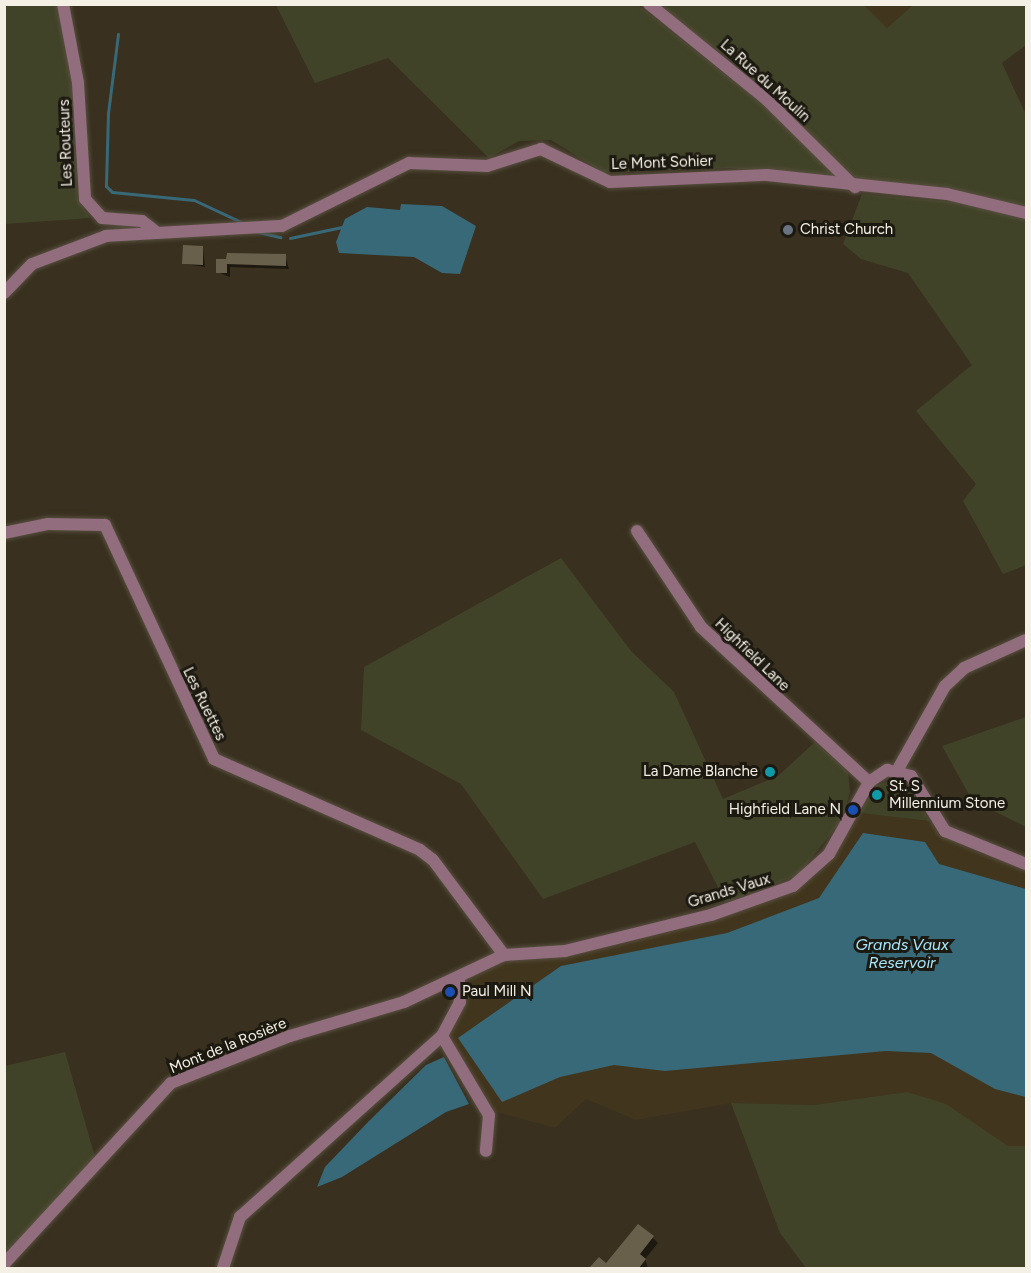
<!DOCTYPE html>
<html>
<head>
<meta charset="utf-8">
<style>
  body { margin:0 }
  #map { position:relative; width:1031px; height:1273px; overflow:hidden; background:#39301f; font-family:Figtree,sans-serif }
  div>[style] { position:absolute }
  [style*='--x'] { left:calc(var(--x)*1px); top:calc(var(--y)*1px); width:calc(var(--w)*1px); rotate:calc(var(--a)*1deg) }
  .built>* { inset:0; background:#41351d }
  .green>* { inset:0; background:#414328 }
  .water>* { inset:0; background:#386979 }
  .shadow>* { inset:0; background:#0007 }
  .stream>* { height:3px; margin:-1.5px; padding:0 1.5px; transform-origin:1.5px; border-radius:1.5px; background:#386979 }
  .building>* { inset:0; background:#69604c }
  .roads { filter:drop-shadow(0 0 2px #574f3f) drop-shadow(0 0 2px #574f3f) }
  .minor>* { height:12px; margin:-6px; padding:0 6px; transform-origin:6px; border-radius:6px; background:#926d7e }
  .dots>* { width:16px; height:16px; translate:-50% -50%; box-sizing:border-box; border:3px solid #1c1911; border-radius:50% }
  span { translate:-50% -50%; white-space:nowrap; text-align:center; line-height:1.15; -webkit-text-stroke:6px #1c1911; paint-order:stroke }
  .street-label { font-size:15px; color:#f5f0e5 }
  .poi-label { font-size:15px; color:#f5f0e5 }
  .left { translate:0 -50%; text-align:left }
  .right { translate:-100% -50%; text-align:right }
  .water-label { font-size:16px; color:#a8e8fe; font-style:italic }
  .frame { position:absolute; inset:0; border:6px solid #f5f0e5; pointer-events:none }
</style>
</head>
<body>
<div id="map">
  <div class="built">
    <i style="clip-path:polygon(864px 5px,913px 5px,887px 28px)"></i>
    <i style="clip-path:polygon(859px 813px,930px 821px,943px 835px,972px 851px,1026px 869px,1026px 1146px,1008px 1147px,907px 1092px,814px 1105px,731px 1103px,636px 1120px,586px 1099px,555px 1128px,493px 1111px,446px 1035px,470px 977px,505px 961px,542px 959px,785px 895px,814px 877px)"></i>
  </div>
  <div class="green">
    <i style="clip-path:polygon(5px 5px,58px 5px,73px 83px,78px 199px,90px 218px,5px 224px)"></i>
    <i style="clip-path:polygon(276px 5px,638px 5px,782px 120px,838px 178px,729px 168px,604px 173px,551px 140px,519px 141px,489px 158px,388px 58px,315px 83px)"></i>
    <i style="clip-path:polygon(657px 5px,864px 5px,887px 28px,913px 5px,1026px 5px,1026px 45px,1002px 63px,1026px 115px,1026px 206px,858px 182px,741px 68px)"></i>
    <i style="clip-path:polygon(862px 194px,953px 202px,1026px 217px,1026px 565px,1003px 574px,963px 501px,976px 484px,916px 411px,972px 365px,908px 273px,861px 259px,843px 244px)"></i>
    <i style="clip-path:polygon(561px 558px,631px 651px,674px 692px,723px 799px,778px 776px,815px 742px,848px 771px,850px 792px,841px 821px,798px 875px,726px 903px,695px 842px,543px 899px,461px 784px,361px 730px,364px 667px)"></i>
    <i style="clip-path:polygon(1026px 717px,1026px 827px,972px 800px,942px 746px)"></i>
    <i style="clip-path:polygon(899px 779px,930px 821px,859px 813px,876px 785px)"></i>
    <i style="clip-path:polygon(65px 1052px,95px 1157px,5px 1257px,5px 1066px)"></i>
    <i style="clip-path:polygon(907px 1092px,946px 1104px,1008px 1146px,1026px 1146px,1026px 1268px,806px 1268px,780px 1233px,731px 1103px,814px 1105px)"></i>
  </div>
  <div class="water">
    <i style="clip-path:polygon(401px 204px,442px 206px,476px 226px,460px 274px,442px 273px,414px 257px,339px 253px,336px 242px,345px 219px,367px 207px,400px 210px)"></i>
    <i style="clip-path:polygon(863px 833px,925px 842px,939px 864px,1026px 889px,1026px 1097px,995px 1089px,931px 1053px,886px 1051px,665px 1071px,614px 1065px,560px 1077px,502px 1102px,458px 1038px,561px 966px,727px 933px,819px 898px)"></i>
    <i style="clip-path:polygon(444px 1057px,469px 1104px,446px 1112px,342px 1177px,317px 1187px,325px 1167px,369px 1121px,426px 1065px)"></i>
  </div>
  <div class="shadow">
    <i style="clip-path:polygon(203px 248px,205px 267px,184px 264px)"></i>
    <i style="clip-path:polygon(285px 256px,289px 269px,230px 267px,230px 277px,217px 272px,218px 260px)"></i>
    <i style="clip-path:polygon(653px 1238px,658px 1243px,645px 1259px,648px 1268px,591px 1268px,599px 1259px,607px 1265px)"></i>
  </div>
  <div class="stream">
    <i style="--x:118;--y:34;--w:80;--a:97.2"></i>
    <i style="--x:108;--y:113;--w:73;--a:91.6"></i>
    <i style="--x:106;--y:186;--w:8;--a:45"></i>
    <i style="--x:112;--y:192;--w:82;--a:5.6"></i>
    <i style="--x:194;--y:200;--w:54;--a:25.1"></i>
    <i style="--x:258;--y:232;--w:23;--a:13"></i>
    <i style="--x:290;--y:238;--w:53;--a:-11.9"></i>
  </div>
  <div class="building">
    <i style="clip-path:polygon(183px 245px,203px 246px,203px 265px,182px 264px)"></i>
    <i style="clip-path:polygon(227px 253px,286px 254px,286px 266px,227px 264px,227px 273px,216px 273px,216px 259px,226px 259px)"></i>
    <i style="clip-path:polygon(638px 1224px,654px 1236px,640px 1254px,646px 1259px,639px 1268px,589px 1268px,599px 1257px,606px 1263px)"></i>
  </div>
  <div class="roads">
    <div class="minor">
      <i style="--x:63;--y:4;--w:80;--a:79.2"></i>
      <i style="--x:78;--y:83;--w:116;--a:86.5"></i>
      <i style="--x:85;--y:199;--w:25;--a:48"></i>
      <i style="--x:102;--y:218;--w:40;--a:4.3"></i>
      <i style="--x:142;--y:221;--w:16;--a:38"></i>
      <i style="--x:649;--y:4;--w:152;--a:39.1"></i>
      <i style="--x:767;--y:100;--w:124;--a:44.7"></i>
      <i style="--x:4;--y:293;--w:40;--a:-46"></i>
      <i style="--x:32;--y:264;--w:79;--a:-20.7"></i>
      <i style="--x:106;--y:236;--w:176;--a:-3.3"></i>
      <i style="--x:282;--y:226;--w:142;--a:-26.4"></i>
      <i style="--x:409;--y:163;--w:78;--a:2.2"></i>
      <i style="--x:487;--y:166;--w:57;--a:-17.5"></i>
      <i style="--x:541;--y:149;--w:76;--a:25.6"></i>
      <i style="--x:610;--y:182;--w:157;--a:-2.6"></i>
      <i style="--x:767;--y:175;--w:181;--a:6"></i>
      <i style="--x:947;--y:194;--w:81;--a:13.5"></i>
      <i style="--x:637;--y:531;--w:115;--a:56.3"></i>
      <i style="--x:701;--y:627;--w:229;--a:42.7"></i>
      <i style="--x:4;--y:533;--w:45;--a:-11.6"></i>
      <i style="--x:48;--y:524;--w:57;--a:1"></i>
      <i style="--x:105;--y:525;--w:258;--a:65"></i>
      <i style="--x:214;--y:759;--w:225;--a:23.8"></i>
      <i style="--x:420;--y:850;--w:16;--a:38"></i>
      <i style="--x:433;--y:860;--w:119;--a:53.2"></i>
      <i style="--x:898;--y:769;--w:95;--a:-60.5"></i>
      <i style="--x:945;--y:686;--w:26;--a:-43"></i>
      <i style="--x:964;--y:668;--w:68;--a:-24.3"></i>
      <i style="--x:459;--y:979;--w:23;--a:88"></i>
      <i style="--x:460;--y:1002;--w:38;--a:118"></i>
      <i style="--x:442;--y:1036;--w:92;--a:59.3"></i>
      <i style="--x:489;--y:1115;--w:36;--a:95"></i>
      <i style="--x:4;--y:1264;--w:246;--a:-47.3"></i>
      <i style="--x:171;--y:1083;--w:128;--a:-21.6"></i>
      <i style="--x:290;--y:1036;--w:119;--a:-16.6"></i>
      <i style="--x:404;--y:1002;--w:110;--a:-25.2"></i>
      <i style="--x:504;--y:955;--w:61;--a:-3.8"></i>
      <i style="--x:565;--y:951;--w:150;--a:-13.9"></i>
      <i style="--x:711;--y:915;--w:87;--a:-19.5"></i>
      <i style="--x:793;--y:886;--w:48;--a:-41.6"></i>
      <i style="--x:829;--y:854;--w:82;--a:-60.9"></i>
      <i style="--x:869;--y:782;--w:22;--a:-34"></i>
      <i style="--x:887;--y:770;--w:25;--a:14"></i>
      <i style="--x:911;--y:776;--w:65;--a:58.3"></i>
      <i style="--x:945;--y:831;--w:87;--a:22.2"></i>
      <i style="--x:223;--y:1268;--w:54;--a:-71.6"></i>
      <i style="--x:240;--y:1217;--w:271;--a:-41.9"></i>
    </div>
  </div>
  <div class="dots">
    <i style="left:788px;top:230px;background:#6b7280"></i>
    <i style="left:770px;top:772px;background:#0f9aa8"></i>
    <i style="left:877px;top:795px;background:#0f9aa8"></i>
    <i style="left:853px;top:810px;background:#1a4fb4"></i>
    <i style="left:450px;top:992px;background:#1a4fb4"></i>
  </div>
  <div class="street-label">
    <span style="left:765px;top:81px;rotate:42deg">La Rue du Moulin</span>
    <span style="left:66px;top:143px;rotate:-92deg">Les Routeurs</span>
    <span style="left:662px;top:163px;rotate:-2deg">Le Mont Sohier</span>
    <span style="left:752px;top:655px;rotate:44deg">Highfield Lane</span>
    <span style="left:204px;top:704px;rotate:64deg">Les Ruettes</span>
    <span style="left:729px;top:891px;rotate:-17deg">Grands Vaux</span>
    <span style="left:228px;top:1046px;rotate:-22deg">Mont de la Rosière</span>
  </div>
  <div class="poi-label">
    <span class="left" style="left:800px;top:230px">Christ Church</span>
    <span class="right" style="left:758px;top:772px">La Dame Blanche</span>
    <span class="left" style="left:889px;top:795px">St. S<br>Millennium Stone</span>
    <span class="right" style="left:841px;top:810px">Highfield Lane N</span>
    <span class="left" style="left:462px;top:992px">Paul Mill N</span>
  </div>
  <div class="water-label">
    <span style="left:902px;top:954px">Grands Vaux<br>Reservoir</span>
  </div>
  <div class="frame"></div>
</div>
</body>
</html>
